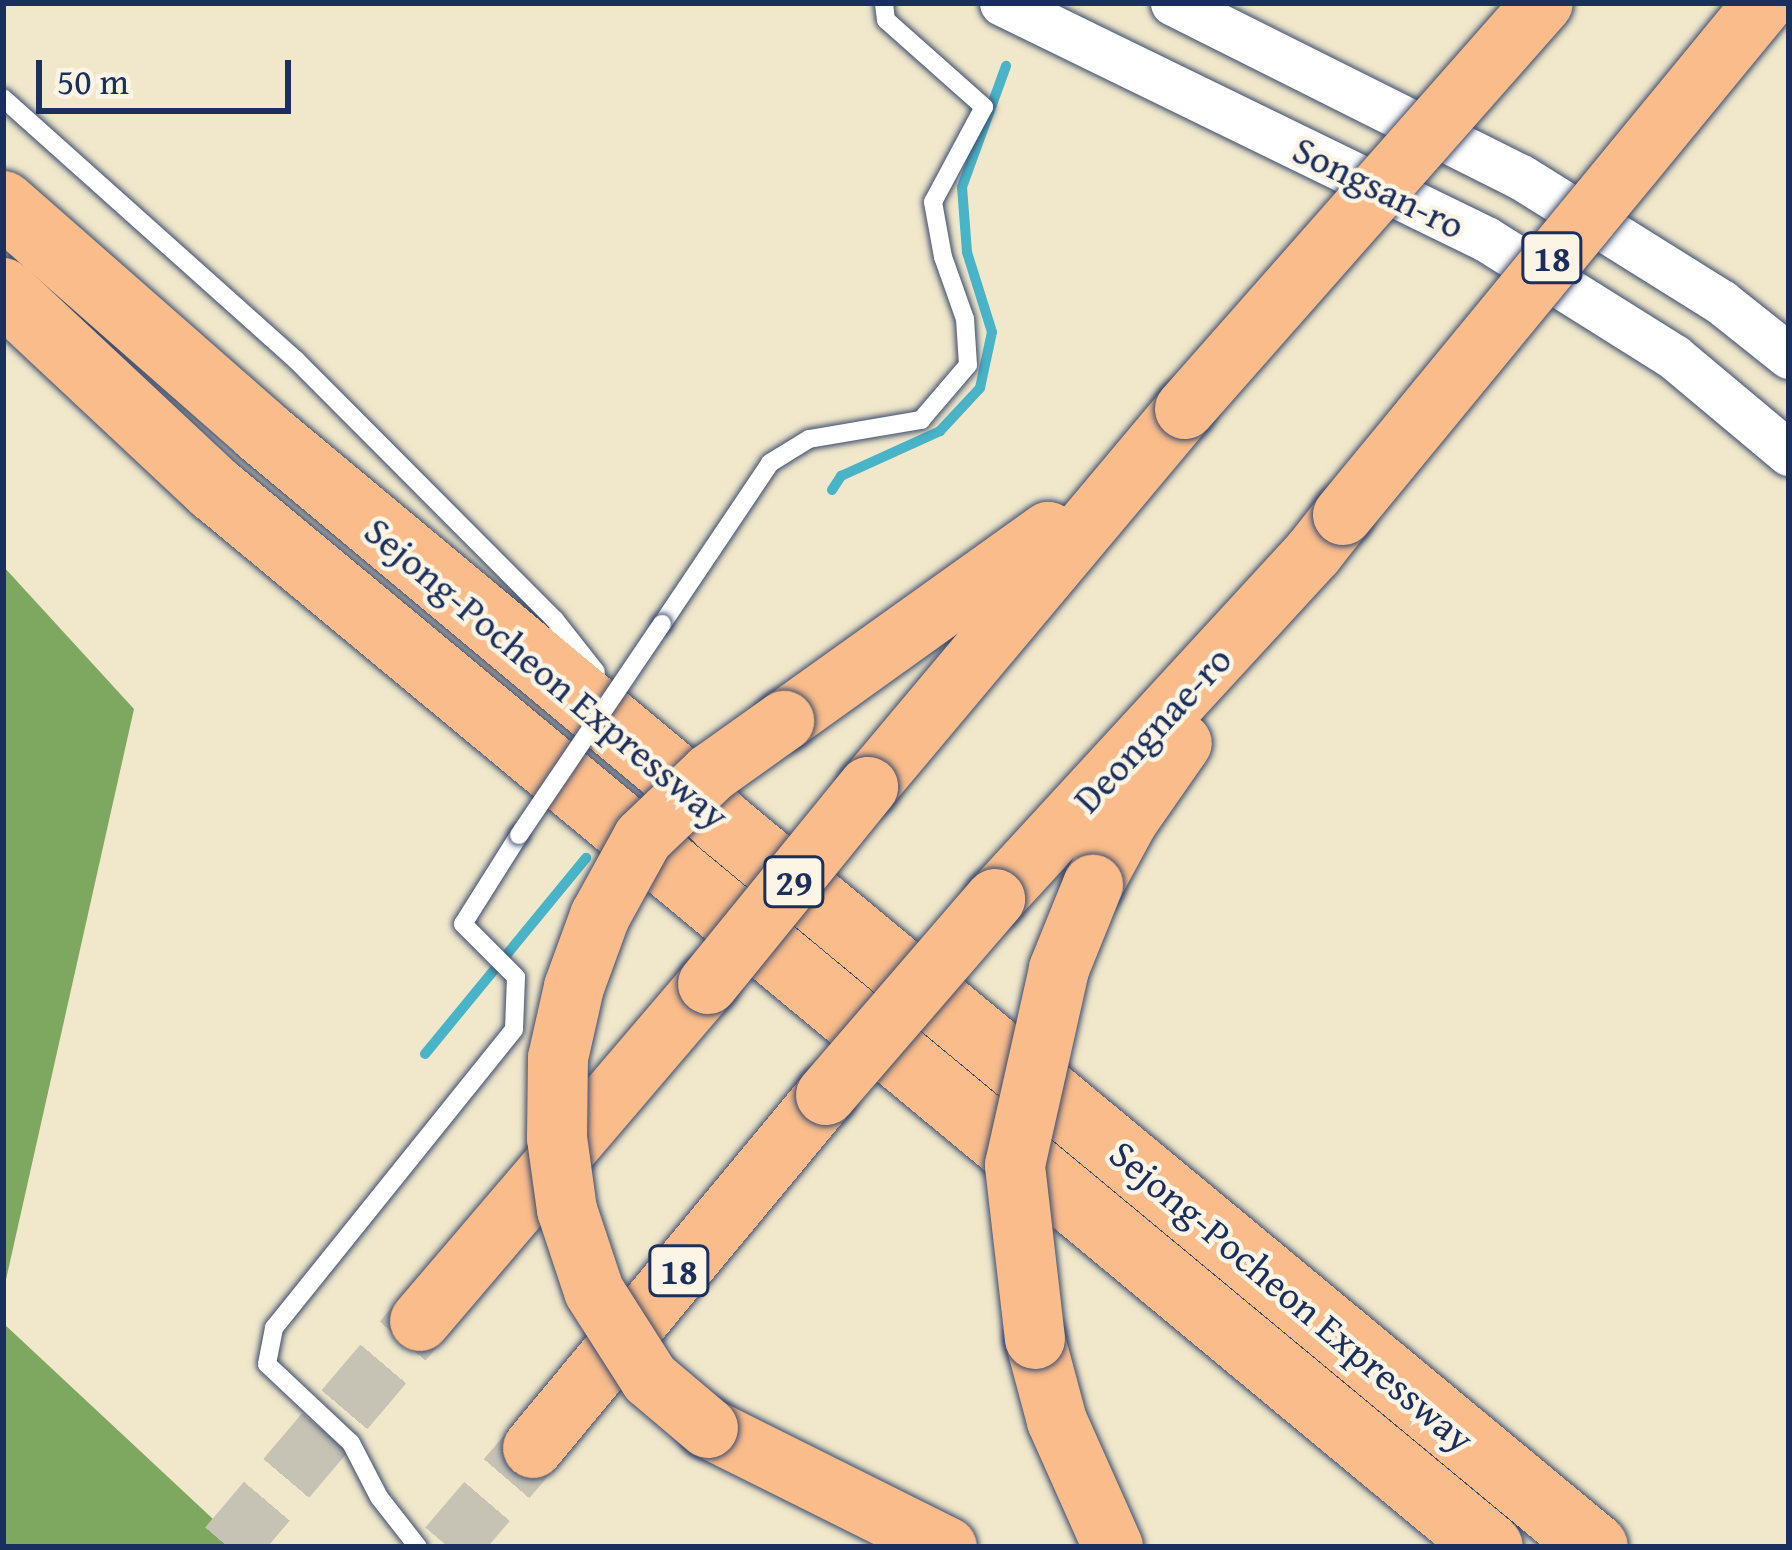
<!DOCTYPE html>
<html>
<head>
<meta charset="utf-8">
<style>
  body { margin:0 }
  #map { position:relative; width:1792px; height:1550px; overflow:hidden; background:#f1e8cb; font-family:"Gentium Book Plus",serif }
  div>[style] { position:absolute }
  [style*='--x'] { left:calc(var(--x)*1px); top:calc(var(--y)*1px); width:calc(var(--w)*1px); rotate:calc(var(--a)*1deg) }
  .forest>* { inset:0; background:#7ea760 }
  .stream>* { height:10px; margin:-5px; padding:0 5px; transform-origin:5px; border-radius:5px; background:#49b3c7 }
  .trunk-tunnel>* { height:60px; margin-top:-30px; transform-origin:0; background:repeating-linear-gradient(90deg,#c6c3b5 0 60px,transparent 0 90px) }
  .roads { filter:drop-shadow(0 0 3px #3b4b6e) drop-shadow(0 0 3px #3b4b6e) }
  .service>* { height:18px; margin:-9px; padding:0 9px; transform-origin:9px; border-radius:9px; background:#fff }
  .tertiary>* { height:45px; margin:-22.5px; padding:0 22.5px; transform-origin:22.5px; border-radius:22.5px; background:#fff }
  .trunk>* { height:60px; margin:-30px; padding:0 30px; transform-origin:30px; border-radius:30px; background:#fabc8b }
  .motorway>* { height:66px; margin:-33px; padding:0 33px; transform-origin:33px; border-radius:33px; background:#fabc8b }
  .bridges { filter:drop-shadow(0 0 3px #3b4b6e) drop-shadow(0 0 3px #3b4b6e) }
  .service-bridge>* { height:18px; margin:-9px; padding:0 9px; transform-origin:9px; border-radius:9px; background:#fff }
  .trunk-bridge>* { height:60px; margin:-30px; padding:0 30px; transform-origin:30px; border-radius:30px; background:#fabc8b }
  span { translate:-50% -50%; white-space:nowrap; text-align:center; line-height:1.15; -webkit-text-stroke:9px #fcf5e5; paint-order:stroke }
  .shield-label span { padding:3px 9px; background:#fcf5e5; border:3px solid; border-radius:9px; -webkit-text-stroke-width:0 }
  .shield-label { font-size:36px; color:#1b2f5e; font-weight:700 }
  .street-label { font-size:39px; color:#1b2f5e }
  .frame { position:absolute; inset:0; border:6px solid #1b2f5e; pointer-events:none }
  .scale { position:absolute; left:36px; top:60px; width:255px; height:54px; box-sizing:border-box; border:6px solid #1b2f5e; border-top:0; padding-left:15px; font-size:36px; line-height:42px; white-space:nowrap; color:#1b2f5e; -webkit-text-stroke:9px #fcf5e5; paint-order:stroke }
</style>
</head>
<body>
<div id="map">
  <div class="forest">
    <i style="clip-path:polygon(3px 566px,134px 709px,3px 1293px)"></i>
    <i style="clip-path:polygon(3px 1323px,243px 1547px,3px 1547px)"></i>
  </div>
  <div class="stream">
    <i style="--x:832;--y:490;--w:17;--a:-57"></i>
    <i style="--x:841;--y:476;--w:109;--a:-24.4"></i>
    <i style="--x:940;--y:431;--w:59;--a:-47.1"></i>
    <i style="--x:980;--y:388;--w:57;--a:-77.9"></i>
    <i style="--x:992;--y:332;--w:84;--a:-107.4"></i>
    <i style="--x:967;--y:252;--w:65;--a:-94.4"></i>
    <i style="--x:962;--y:187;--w:129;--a:-70"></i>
    <i style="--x:425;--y:1054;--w:254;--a:-50.6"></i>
  </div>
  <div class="trunk-tunnel">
    <i style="--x:228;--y:1547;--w:297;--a:-49.7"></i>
    <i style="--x:448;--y:1547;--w:130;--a:-49.4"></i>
  </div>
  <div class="roads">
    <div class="service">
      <i style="--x:3;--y:98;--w:393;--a:41.8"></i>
      <i style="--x:296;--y:360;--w:367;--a:45.1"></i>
      <i style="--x:555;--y:620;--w:66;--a:51.7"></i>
      <i style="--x:662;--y:624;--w:194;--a:-56.1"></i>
      <i style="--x:770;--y:463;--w:46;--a:-31.6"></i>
      <i style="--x:809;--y:439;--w:114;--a:-9.6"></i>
      <i style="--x:921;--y:420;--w:72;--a:-49.5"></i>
      <i style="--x:968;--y:365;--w:46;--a:-93.7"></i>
      <i style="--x:965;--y:319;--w:66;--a:-109.5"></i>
      <i style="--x:943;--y:257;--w:56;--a:-100.3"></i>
      <i style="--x:933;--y:202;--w:108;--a:-61.8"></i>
      <i style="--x:984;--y:107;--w:131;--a:-138.4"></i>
      <i style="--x:886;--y:20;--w:17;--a:-97"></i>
      <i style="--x:418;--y:1547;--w:63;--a:-128"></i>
      <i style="--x:379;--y:1497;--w:61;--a:-117.4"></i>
      <i style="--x:351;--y:1443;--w:115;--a:-136.8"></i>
      <i style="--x:267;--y:1364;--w:37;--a:-79"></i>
      <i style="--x:274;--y:1328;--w:383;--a:-51.2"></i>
      <i style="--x:514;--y:1029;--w:52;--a:-87.8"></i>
      <i style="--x:516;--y:977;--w:75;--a:-135"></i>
      <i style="--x:463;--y:924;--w:105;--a:-57.8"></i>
    </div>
    <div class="tertiary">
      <i style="--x:1002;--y:3;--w:538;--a:25.99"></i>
      <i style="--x:1486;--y:239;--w:222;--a:32.1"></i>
      <i style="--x:1674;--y:357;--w:150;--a:39.9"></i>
      <i style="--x:1173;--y:3;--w:389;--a:26.6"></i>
      <i style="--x:1521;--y:177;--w:236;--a:32"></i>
      <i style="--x:1721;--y:302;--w:87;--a:38.5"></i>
    </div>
    <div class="trunk">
      <i style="--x:784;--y:721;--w:325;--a:-35.6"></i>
      <i style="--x:868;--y:787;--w:493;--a:-50"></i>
      <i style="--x:1093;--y:885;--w:72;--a:-61.6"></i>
      <i style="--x:1127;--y:822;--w:96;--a:-55.2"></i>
      <i style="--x:995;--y:899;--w:471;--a:-47.4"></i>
      <i style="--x:1314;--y:552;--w:47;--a:-51.9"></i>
      <i style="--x:420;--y:1321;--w:443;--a:-49.5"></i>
      <i style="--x:1035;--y:1339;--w:85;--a:75"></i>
      <i style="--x:1057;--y:1421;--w:138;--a:66"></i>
      <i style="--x:708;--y:1428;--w:267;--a:26.5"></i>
      <i style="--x:533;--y:1448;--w:459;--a:-50.3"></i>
    </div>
    <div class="motorway">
      <i style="--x:3;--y:204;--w:344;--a:41.3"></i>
      <i style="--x:261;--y:431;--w:539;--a:39.81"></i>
      <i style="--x:675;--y:776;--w:66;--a:45"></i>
      <i style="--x:722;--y:823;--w:1134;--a:39.67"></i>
      <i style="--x:3;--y:291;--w:291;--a:43.1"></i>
      <i style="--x:216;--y:490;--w:1655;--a:39.68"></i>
    </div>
  </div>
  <div class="bridges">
    <div class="service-bridge">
      <i style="--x:519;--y:835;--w:255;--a:-55.9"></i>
    </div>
    <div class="trunk-bridge">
      <i style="--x:1185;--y:409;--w:541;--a:-48.6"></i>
      <i style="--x:1343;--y:515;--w:663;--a:-50.57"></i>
      <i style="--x:708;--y:984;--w:254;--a:-50.9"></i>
      <i style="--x:826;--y:1095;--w:259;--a:-49.2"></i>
      <i style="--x:1035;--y:1339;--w:175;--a:-96.6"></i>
      <i style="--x:1015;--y:1165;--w:201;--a:-77.3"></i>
      <i style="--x:1059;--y:969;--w:91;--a:-68"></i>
      <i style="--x:708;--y:1428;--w:76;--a:-139.8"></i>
      <i style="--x:650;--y:1379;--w:104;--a:-122.5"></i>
      <i style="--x:594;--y:1291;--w:85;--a:-108.4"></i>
      <i style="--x:567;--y:1210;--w:73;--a:-97.9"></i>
      <i style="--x:557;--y:1138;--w:80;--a:-89.3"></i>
      <i style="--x:558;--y:1058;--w:73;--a:-77.3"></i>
      <i style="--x:574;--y:987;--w:76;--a:-69.9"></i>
      <i style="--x:600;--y:916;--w:89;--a:-61.1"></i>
      <i style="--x:643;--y:838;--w:94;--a:-43.7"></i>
      <i style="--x:711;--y:773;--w:90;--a:-35.5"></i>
    </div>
  </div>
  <div class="shield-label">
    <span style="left:1552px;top:258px">18</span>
    <span style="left:794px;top:882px">29</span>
    <span style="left:679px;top:1271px">18</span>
  </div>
  <div class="street-label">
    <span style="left:1379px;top:187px;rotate:26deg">Songsan-ro</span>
    <span style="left:547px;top:673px;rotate:40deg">Sejong-Pocheon Expressway</span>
    <span style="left:1152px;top:729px;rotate:-47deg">Deongnae-ro</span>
    <span style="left:1292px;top:1296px;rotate:40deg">Sejong-Pocheon Expressway</span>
  </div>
  <div class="frame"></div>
  <div class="scale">50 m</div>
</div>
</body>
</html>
